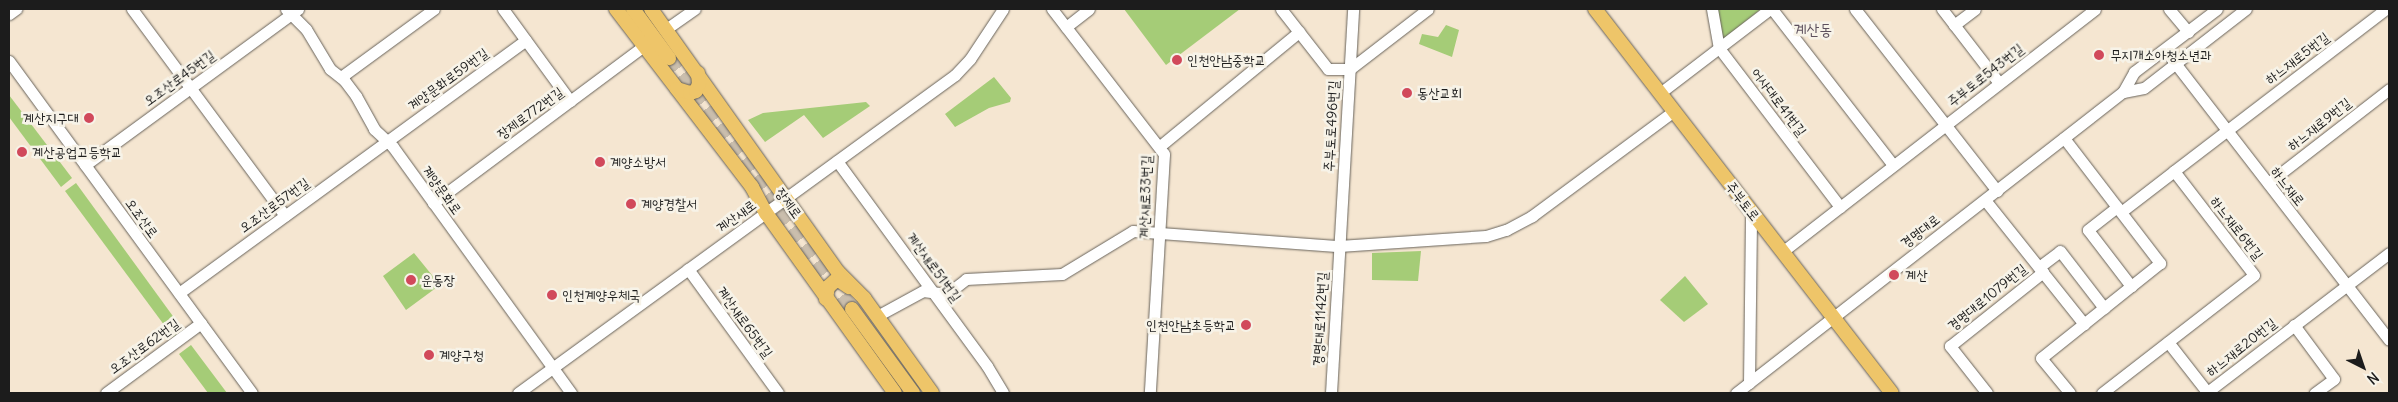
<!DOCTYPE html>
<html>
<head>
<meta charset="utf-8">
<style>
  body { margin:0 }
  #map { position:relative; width:2398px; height:402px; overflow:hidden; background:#f5e6d1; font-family:Delius,"Poor Story",sans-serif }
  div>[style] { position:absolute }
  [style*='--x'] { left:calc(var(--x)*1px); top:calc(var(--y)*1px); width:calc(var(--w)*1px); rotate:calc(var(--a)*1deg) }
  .green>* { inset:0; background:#a5cc77 }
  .major-tunnel>* { height:14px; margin-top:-7px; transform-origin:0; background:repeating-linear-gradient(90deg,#cabead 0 14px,transparent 0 21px) }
  .roads { filter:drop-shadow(0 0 1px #68635b) drop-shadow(0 0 1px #68635b) }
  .minor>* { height:11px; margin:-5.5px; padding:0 5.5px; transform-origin:5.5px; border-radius:5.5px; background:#fff }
  .major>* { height:14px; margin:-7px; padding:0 7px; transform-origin:7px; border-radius:7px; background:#eec569 }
  .dots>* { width:14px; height:14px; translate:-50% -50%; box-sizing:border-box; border:2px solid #f7f3e8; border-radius:50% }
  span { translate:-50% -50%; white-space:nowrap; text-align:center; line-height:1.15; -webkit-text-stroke:5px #f7f3e8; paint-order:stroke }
  .poi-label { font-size:14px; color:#1c1c1c }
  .left { translate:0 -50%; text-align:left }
  .right { translate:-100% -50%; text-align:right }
  .street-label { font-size:14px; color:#1c1c1c }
  .quarter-label { font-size:16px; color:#5d505d }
  .frame { position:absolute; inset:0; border:10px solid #1c1c1c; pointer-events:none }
  .north { position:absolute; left:2338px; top:342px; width:50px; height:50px; -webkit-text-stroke:4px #f7f3e8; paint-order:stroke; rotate:139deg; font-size:14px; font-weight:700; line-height:20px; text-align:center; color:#1c1c1c }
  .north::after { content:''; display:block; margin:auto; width:18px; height:22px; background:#1c1c1c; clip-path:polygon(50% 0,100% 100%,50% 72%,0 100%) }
</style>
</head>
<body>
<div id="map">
  <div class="green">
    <i style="clip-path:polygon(1124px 9px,1240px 9px,1166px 65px)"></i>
    <i style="clip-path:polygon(1718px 9px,1761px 9px,1723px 39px)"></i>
    <i style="clip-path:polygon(1446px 25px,1459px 30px,1452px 57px,1419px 44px,1422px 34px,1438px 37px)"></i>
    <i style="clip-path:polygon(994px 77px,1011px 98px,1010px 102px,989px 108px,955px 127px,945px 114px)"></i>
    <i style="clip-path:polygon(9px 95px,72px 178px,61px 187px,9px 117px)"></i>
    <i style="clip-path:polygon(866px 102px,870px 106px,823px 138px,804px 115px,765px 142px,748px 120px,763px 113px)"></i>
    <i style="clip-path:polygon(76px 183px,183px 330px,173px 337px,65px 191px)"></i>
    <i style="clip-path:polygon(1421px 251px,1418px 281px,1372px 280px,1372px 253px)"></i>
    <i style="clip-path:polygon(414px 253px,440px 285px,406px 310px,383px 276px)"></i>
    <i style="clip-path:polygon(1685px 276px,1708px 304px,1684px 322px,1660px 300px)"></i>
    <i style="clip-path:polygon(191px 345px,227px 393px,208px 393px,179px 354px)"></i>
  </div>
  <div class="major-tunnel">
    <i style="--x:669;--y:58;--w:311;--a:53.9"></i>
  </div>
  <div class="roads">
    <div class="minor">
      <i style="--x:132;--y:9;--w:257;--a:53.5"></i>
      <i style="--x:286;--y:9;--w:28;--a:45"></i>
      <i style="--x:306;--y:29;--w:47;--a:59"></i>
      <i style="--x:330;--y:69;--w:18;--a:38"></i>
      <i style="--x:344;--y:80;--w:20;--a:53"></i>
      <i style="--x:356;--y:96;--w:38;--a:61"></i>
      <i style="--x:374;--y:129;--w:26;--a:43"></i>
      <i style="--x:393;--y:147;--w:304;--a:54.1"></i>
      <i style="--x:503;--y:9;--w:114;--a:53.9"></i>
      <i style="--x:1052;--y:9;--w:183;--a:52.3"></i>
      <i style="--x:1164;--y:154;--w:239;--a:93.4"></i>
      <i style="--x:1281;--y:9;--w:76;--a:51.9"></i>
      <i style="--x:1328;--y:69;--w:22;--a:0"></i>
      <i style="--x:1350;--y:69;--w:98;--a:-37.6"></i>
      <i style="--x:1712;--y:9;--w:40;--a:80"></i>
      <i style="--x:1719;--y:48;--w:200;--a:52.7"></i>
      <i style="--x:1772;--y:9;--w:197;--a:52.2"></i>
      <i style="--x:1855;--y:9;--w:231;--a:52"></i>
      <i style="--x:1942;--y:9;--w:93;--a:52.4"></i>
      <i style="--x:2169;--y:9;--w:30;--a:50"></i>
      <i style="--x:9;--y:14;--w:9;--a:-36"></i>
      <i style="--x:1954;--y:25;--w:26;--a:-37"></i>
      <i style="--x:1066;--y:27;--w:29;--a:-38"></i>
      <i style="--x:666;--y:29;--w:35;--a:-35"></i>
      <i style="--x:2165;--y:50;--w:366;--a:52.3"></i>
      <i style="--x:9;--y:61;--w:411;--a:53.8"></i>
      <i style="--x:341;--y:77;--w:115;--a:-36.2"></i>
      <i style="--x:2123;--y:92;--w:21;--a:-11"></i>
      <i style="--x:2144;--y:88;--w:129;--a:-37.8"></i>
      <i style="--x:1660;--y:93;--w:138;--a:-37.4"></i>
      <i style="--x:2064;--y:138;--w:158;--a:52.5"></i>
      <i style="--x:2160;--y:263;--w:152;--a:141.4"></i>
      <i style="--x:2041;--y:358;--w:45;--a:50.4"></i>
      <i style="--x:1160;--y:146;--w:180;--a:-39.4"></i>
      <i style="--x:837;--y:161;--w:254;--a:53.8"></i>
      <i style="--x:987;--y:366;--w:31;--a:59"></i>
      <i style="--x:85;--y:165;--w:264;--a:-36.2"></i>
      <i style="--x:2268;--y:183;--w:153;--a:-37.8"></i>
      <i style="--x:1985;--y:200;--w:159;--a:51.4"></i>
      <i style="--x:433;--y:203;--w:263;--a:-36.7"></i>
      <i style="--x:2117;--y:207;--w:37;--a:142"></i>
      <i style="--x:2088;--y:230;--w:71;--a:52.5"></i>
      <i style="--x:2121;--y:212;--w:67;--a:-37.7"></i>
      <i style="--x:1782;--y:252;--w:396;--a:-37.8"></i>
      <i style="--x:2039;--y:267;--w:26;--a:-37"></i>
      <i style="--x:2060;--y:251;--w:72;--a:52.3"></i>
      <i style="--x:688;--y:269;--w:153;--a:54"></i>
      <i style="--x:179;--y:293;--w:429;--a:-36.1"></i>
      <i style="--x:877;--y:316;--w:52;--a:-28.5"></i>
      <i style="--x:923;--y:291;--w:24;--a:7"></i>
      <i style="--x:947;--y:294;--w:24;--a:-38"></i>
      <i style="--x:966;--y:279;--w:96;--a:-3"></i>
      <i style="--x:1062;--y:274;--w:83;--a:-31.2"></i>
      <i style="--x:1133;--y:231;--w:207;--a:4.2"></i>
      <i style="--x:1339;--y:246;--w:147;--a:-3.9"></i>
      <i style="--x:1486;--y:236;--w:21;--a:-17"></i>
      <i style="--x:1506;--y:230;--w:30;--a:-28"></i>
      <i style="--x:1532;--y:216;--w:177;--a:-36.5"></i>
      <i style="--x:2294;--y:325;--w:67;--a:53.5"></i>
      <i style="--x:2334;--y:379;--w:24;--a:144"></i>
      <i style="--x:2168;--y:342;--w:63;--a:52"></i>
      <i style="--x:1749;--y:383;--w:171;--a:-89.3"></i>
      <i style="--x:106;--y:393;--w:118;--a:-36.4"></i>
      <i style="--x:518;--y:393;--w:540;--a:-36.04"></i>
      <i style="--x:955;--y:75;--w:22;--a:-47"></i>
      <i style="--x:970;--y:59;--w:60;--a:-56.6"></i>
      <i style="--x:1331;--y:393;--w:385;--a:-86.7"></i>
      <i style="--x:1736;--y:393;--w:490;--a:-37.9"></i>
      <i style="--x:2123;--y:92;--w:23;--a:-61"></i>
      <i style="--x:2134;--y:72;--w:104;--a:-37.2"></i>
      <i style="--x:1987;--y:393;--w:60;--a:-128.2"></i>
      <i style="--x:1950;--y:346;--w:119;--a:-38.5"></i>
      <i style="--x:2102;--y:393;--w:192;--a:-37.8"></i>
      <i style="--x:2254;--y:275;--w:131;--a:-127.6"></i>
      <i style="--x:2174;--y:171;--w:267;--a:-37.4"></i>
      <i style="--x:2206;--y:393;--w:230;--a:-37.4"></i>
    </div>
    <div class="major">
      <i style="--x:616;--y:9;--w:224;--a:52.6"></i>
      <i style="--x:752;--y:187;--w:30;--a:62"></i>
      <i style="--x:766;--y:213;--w:221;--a:54.4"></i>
      <i style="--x:633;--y:9;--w:61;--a:53.7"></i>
      <i style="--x:651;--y:9;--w:323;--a:54.6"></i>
      <i style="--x:838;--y:272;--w:37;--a:45"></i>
      <i style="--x:864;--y:298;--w:117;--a:54.4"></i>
      <i style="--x:1595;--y:9;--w:485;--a:52.3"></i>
      <i style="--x:677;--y:89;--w:14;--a:17"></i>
      <i style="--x:690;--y:93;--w:6;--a:-18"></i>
      <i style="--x:696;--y:91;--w:8;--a:-67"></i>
      <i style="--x:699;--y:84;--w:11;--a:-95"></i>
      <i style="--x:826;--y:299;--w:12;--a:-81"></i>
      <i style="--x:828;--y:287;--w:9;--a:-41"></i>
      <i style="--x:835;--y:281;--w:5;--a:0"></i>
      <i style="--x:840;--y:281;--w:11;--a:34"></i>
      <i style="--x:852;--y:309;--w:104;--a:54"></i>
    </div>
  </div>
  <div class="dots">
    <i style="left:2099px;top:55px;background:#d1495b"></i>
    <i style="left:1177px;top:60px;background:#d1495b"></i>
    <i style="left:1407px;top:93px;background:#d1495b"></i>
    <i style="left:89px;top:118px;background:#d1495b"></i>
    <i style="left:22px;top:152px;background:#d1495b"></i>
    <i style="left:600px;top:162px;background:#d1495b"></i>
    <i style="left:631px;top:204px;background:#d1495b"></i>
    <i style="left:1894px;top:275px;background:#d1495b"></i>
    <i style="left:411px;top:280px;background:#d1495b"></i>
    <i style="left:552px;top:295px;background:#d1495b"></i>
    <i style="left:1246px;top:325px;background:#d1495b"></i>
    <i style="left:429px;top:355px;background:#d1495b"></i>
  </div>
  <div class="poi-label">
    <span class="left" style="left:2110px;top:55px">무지개소아청소년과</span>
    <span class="left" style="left:1187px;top:60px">인천안남중학교</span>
    <span class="left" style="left:1417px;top:93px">동산교회</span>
    <span class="right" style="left:79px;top:118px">계산지구대</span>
    <span class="left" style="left:32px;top:152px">계산공업고등학교</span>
    <span class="left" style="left:610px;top:162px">계양소방서</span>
    <span class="left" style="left:641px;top:204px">계양경찰서</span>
    <span class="left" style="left:1905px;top:275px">계산</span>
    <span class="left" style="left:421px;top:280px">운동장</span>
    <span class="left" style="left:562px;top:295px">인천계양우체국</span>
    <span class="right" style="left:1236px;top:325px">인천안남초등학교</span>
    <span class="left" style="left:439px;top:355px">계양구청</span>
  </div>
  <div class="street-label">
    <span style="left:2297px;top:58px;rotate:-37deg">하느재로5번길</span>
    <span style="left:1985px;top:75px;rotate:-38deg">주부토로543번길</span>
    <span style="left:179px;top:78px;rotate:-36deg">오조산로45번길</span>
    <span style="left:448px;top:79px;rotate:-36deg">계양문화로59번길</span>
    <span style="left:1779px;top:102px;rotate:53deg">어사대로41번길</span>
    <span style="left:530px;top:113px;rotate:-36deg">장제로772번길</span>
    <span style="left:2319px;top:124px;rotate:-38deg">하느재로9번길</span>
    <span style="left:1331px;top:126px;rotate:-87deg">주부토로496번길</span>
    <span style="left:2288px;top:186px;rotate:52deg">하느재로</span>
    <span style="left:442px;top:190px;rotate:54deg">계양문화로</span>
    <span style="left:1145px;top:197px;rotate:-88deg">계산새로33번길</span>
    <span style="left:1743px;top:201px;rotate:52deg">주부토로</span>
    <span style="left:789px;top:203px;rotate:54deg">장제로</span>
    <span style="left:274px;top:205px;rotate:-36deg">오조산로57번길</span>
    <span style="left:736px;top:216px;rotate:-36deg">계산새로</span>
    <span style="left:142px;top:218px;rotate:54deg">오조산로</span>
    <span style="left:2237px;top:228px;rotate:52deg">하느재로6번길</span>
    <span style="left:1920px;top:231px;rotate:-38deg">경명대로</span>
    <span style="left:934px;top:267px;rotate:54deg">계산새로51번길</span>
    <span style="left:1987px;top:297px;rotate:-39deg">경명대로1079번길</span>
    <span style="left:1320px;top:319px;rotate:-87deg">경명대로1142번길</span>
    <span style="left:745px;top:322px;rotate:54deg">계산새로65번길</span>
    <span style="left:144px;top:346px;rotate:-36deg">오조산로62번길</span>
    <span style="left:2241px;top:347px;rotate:-38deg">하느재로20번길</span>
  </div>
  <div class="quarter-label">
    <span style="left:1813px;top:29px">계산동</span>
  </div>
  <div class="frame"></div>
  <div class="north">N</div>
</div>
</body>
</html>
